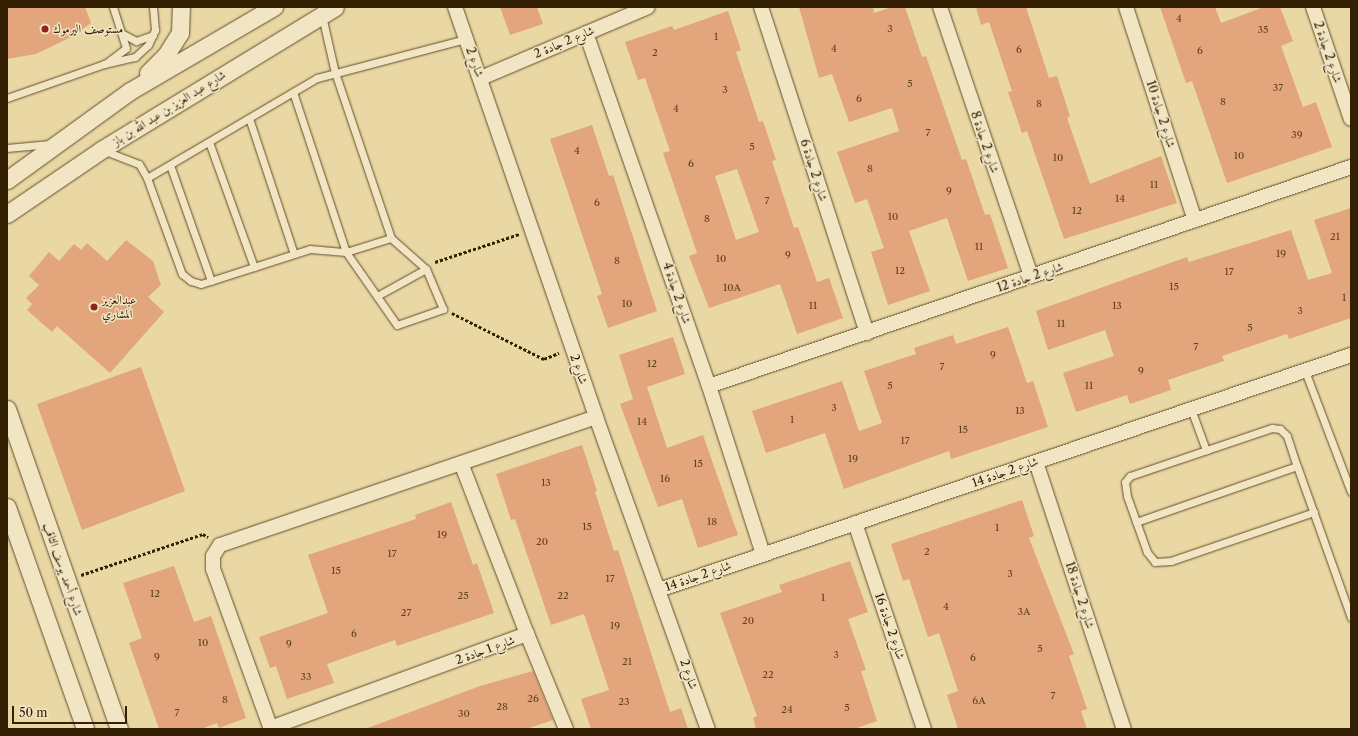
<!DOCTYPE html>
<html>
<head>
<meta charset="utf-8">
<style>
  body { margin:0 }
  #map { position:relative; width:1358px; height:736px; overflow:hidden; background:#e9d7a4; font-family:"Libre Caslon Text",Amiri,serif }
  div>[style] { position:absolute }
  [style*='--x'] { left:calc(var(--x)*1px); top:calc(var(--y)*1px); width:calc(var(--w)*1px); rotate:calc(var(--a)*1deg) }
  .building>* { inset:0; background:#e2a57c }
  .path>* { height:2.5px; margin-top:-1.25px; transform-origin:0; background:repeating-linear-gradient(90deg,#342103 0 3px,transparent 0 5px) }
  .roads { filter:drop-shadow(0 0 1px #614e2b) drop-shadow(0 0 1px #614e2b) }
  .service>* { height:7px; margin:-3.5px; padding:0 3.5px; transform-origin:3.5px; border-radius:3.5px; background:#f1e5c4 }
  .minor>* { height:14px; margin:-7px; padding:0 7px; transform-origin:7px; border-radius:7px; background:#f1e5c4 }
  .tertiary>* { height:17px; margin:-8.5px; padding:0 8.5px; transform-origin:8.5px; border-radius:8.5px; background:#f1e5c4 }
  .dots>* { width:11px; height:11px; translate:-50% -50%; box-sizing:border-box; border:2px solid #f1e5c4; border-radius:50% }
  span { translate:-50% -50%; white-space:nowrap; text-align:center; line-height:1.15; -webkit-text-stroke:3px #f1e5c4; paint-order:stroke }
  .number-label { font-size:10px; color:#604221 }
  .number-label span { -webkit-text-stroke-width:0 }
  .poi-label { font-size:12px; color:#342103 }
  .left { translate:0 -50%; text-align:left }
  .street-label { font-size:12px; color:#342103 }
  .frame { position:absolute; inset:0; border:8px solid #342103; pointer-events:none }
  .scale { position:absolute; left:12px; top:706px; width:115px; height:18px; box-sizing:border-box; border:2px solid #342103; border-top:0; padding-left:5px; font-size:12px; line-height:14px; white-space:nowrap; color:#342103; -webkit-text-stroke:3px #f1e5c4; paint-order:stroke }
</style>
</head>
<body>
<div id="map">
  <div class="building">
    <i style="clip-path:polygon(7px 7px,85px 7px,91px 23px,73px 36px,36px 54px,7px 59px)"></i>
    <i style="clip-path:polygon(500px 7px,537px 7px,543px 24px,510px 35px)"></i>
    <i style="clip-path:polygon(799px 7px,873px 7px,874px 13px,892px 7px,905px 7px,922px 57px,926px 56px,962px 160px,966px 159px,985px 215px,990px 214px,1008px 268px,968px 281px,947px 218px,909px 231px,930px 291px,888px 305px,871px 252px,884px 248px,867px 199px,855px 203px,837px 152px,899px 131px,892px 108px,849px 122px,832px 74px,819px 78px)"></i>
    <i style="clip-path:polygon(976px 7px,1026px 7px,1049px 78px,1057px 76px,1070px 116px,1067px 118px,1090px 184px,1161px 156px,1177px 203px,1064px 239px,1027px 131px,1022px 133px,1008px 92px,1012px 91px,989px 22px,981px 25px)"></i>
    <i style="clip-path:polygon(1160px 7px,1215px 7px,1221px 23px,1264px 7px,1280px 7px,1293px 41px,1281px 46px,1303px 107px,1316px 102px,1332px 147px,1227px 183px,1192px 81px,1186px 83px)"></i>
    <i style="clip-path:polygon(evenodd,728px 11px,741px 50px,736px 52px,759px 122px,763px 121px,776px 160px,772px 161px,794px 228px,798px 227px,817px 282px,829px 278px,843px 318px,797px 334px,780px 284px,709px 308px,689px 256px,697px 253px,663px 153px,670px 151px,645px 78px,638px 80px,625px 42px,672px 26px,674px 30px,728px 11px,737px 169px,759px 232px,736px 240px,715px 176px,737px 169px)"></i>
    <i style="clip-path:polygon(592px 125px,609px 176px,613px 175px,657px 311px,608px 328px,597px 296px,602px 294px,550px 139px)"></i>
    <i style="clip-path:polygon(1351px 208px,1351px 318px,1289px 339px,1287px 334px,1222px 356px,1224px 361px,1168px 380px,1171px 390px,1130px 404px,1127px 395px,1076px 412px,1063px 373px,1114px 356px,1105px 330px,1048px 350px,1036px 311px,1187px 257px,1189px 262px,1291px 230px,1308px 280px,1332px 273px,1314px 220px)"></i>
    <i style="clip-path:polygon(126px 240px,153px 261px,161px 285px,148px 297px,164px 312px,110px 373px,57px 326px,52px 332px,27px 310px,32px 304px,26px 298px,39px 285px,29px 276px,49px 252px,59px 261px,74px 244px,81px 250px,87px 243px,107px 261px)"></i>
    <i style="clip-path:polygon(1008px 327px,1027px 383px,1033px 381px,1048px 427px,951px 459px,949px 451px,844px 489px,825px 433px,766px 453px,752px 411px,842px 381px,859px 431px,882px 423px,864px 371px,916px 354px,914px 348px,953px 335px,956px 344px)"></i>
    <i style="clip-path:polygon(673px 337px,685px 374px,647px 387px,667px 448px,703px 435px,738px 535px,698px 548px,682px 499px,658px 507px,620px 404px,633px 399px,619px 355px)"></i>
    <i style="clip-path:polygon(141px 367px,185px 491px,82px 530px,37px 404px)"></i>
    <i style="clip-path:polygon(582px 445px,597px 491px,595px 492px,614px 551px,618px 550px,670px 712px,681px 708px,688px 729px,591px 729px,581px 699px,609px 690px,584px 614px,551px 625px,515px 519px,511px 520px,496px 474px)"></i>
    <i style="clip-path:polygon(1022px 500px,1034px 536px,1029px 538px,1074px 654px,1069px 656px,1087px 709px,1081px 711px,1087px 729px,958px 729px,947px 695px,958px 691px,939px 633px,928px 637px,909px 579px,903px 581px,891px 544px)"></i>
    <i style="clip-path:polygon(451px 502px,473px 565px,477px 563px,494px 613px,397px 646px,395px 640px,327px 664px,334px 683px,287px 699px,276px 666px,270px 668px,259px 637px,328px 613px,308px 555px,416px 519px,415px 515px)"></i>
    <i style="clip-path:polygon(850px 561px,868px 612px,848px 619px,866px 670px,861px 671px,877px 721px,854px 729px,756px 729px,753px 718px,757px 716px,720px 613px,782px 592px,779px 585px)"></i>
    <i style="clip-path:polygon(174px 566px,194px 622px,211px 616px,246px 718px,219px 728px,217px 723px,201px 729px,159px 729px,129px 643px,142px 638px,123px 583px)"></i>
    <i style="clip-path:polygon(533px 671px,553px 720px,526px 729px,365px 729px,480px 686px)"></i>
  </div>
  <div class="path">
    <i style="--x:435;--y:262;--w:89;--a:-18.4"></i>
    <i style="--x:452;--y:313;--w:103;--a:26.6"></i>
    <i style="--x:544;--y:359;--w:16;--a:-22"></i>
    <i style="--x:81;--y:575;--w:129;--a:-18.6"></i>
    <i style="--x:203;--y:534;--w:6;--a:31"></i>
  </div>
  <div class="roads">
    <div class="service">
      <i style="--x:123;--y:34;--w:15;--a:28"></i>
      <i style="--x:136;--y:41;--w:18;--a:-19"></i>
      <i style="--x:105;--y:64;--w:26;--a:-37"></i>
      <i style="--x:126;--y:48;--w:43;--a:-107.6"></i>
      <i style="--x:293;--y:92;--w:169;--a:71.7"></i>
      <i style="--x:346;--y:252;--w:47;--a:-17.3"></i>
      <i style="--x:7;--y:98;--w:103;--a:-19.3"></i>
      <i style="--x:104;--y:64;--w:32;--a:-13"></i>
      <i style="--x:135;--y:57;--w:18;--a:-43"></i>
      <i style="--x:148;--y:45;--w:17;--a:-65"></i>
      <i style="--x:155;--y:30;--w:23;--a:-95"></i>
      <i style="--x:249;--y:118;--w:143;--a:71.7"></i>
      <i style="--x:209;--y:142;--w:133;--a:70.2"></i>
      <i style="--x:7;--y:148;--w:43;--a:-5.3"></i>
      <i style="--x:105;--y:151;--w:36;--a:21"></i>
      <i style="--x:139;--y:164;--w:16;--a:60"></i>
      <i style="--x:147;--y:178;--w:102;--a:70"></i>
      <i style="--x:182;--y:274;--w:11;--a:38"></i>
      <i style="--x:191;--y:281;--w:10;--a:17"></i>
      <i style="--x:201;--y:284;--w:114;--a:-17.8"></i>
      <i style="--x:310;--y:249;--w:36;--a:5"></i>
      <i style="--x:346;--y:252;--w:89;--a:55.1"></i>
      <i style="--x:397;--y:325;--w:49;--a:-19.2"></i>
      <i style="--x:443;--y:309;--w:43;--a:-113"></i>
      <i style="--x:426;--y:269;--w:47;--a:-138.5"></i>
      <i style="--x:391;--y:238;--w:174;--a:-108.7"></i>
      <i style="--x:335;--y:73;--w:58;--a:-102.8"></i>
      <i style="--x:170;--y:165;--w:123;--a:70.5"></i>
      <i style="--x:147;--y:178;--w:197;--a:-30.5"></i>
      <i style="--x:317;--y:78;--w:154;--a:-14.7"></i>
      <i style="--x:377;--y:296;--w:56;--a:-28.9"></i>
      <i style="--x:1305;--y:371;--w:129;--a:69.2"></i>
      <i style="--x:1191;--y:409;--w:44;--a:69.9"></i>
      <i style="--x:1314;--y:512;--w:151;--a:161.1"></i>
      <i style="--x:1171;--y:561;--w:16;--a:176"></i>
      <i style="--x:1155;--y:562;--w:13;--a:-129"></i>
      <i style="--x:1147;--y:552;--w:59;--a:-109.7"></i>
      <i style="--x:1127;--y:496;--w:14;--a:-98"></i>
      <i style="--x:1125;--y:482;--w:8;--a:-50"></i>
      <i style="--x:1130;--y:476;--w:150;--a:-18.7"></i>
      <i style="--x:1272;--y:428;--w:8;--a:7"></i>
      <i style="--x:1280;--y:429;--w:10;--a:45"></i>
      <i style="--x:1287;--y:436;--w:32;--a:72"></i>
      <i style="--x:1297;--y:466;--w:161;--a:70.4"></i>
      <i style="--x:1136;--y:522;--w:170;--a:-19.2"></i>
    </div>
    <div class="minor">
      <i style="--x:455;--y:7;--w:434;--a:71"></i>
      <i style="--x:596;--y:417;--w:331;--a:70.3"></i>
      <i style="--x:761;--y:7;--w:343;--a:72"></i>
      <i style="--x:940;--y:7;--w:284;--a:71.3"></i>
      <i style="--x:1126;--y:7;--w:224;--a:72.1"></i>
      <i style="--x:1313;--y:7;--w:118;--a:71.3"></i>
      <i style="--x:586;--y:33;--w:374;--a:70.8"></i>
      <i style="--x:709;--y:386;--w:176;--a:72.2"></i>
      <i style="--x:481;--y:78;--w:181;--a:-23"></i>
      <i style="--x:709;--y:386;--w:678;--a:-18.84"></i>
      <i style="--x:1036;--y:462;--w:281;--a:71.8"></i>
      <i style="--x:855;--y:523;--w:217;--a:71.5"></i>
      <i style="--x:659;--y:590;--w:731;--a:-18.76"></i>
      <i style="--x:527;--y:634;--w:103;--a:67.7"></i>
      <i style="--x:270;--y:728;--w:274;--a:-20.1"></i>
      <i style="--x:527;--y:634;--w:183;--a:-111.1"></i>
      <i style="--x:271;--y:729;--w:170;--a:-109.9"></i>
      <i style="--x:213;--y:569;--w:13;--a:-90"></i>
      <i style="--x:213;--y:556;--w:13;--a:-58"></i>
      <i style="--x:220;--y:545;--w:397;--a:-18.8"></i>
    </div>
    <div class="tertiary">
      <i style="--x:148;--y:73;--w:25;--a:-45"></i>
      <i style="--x:166;--y:55;--w:26;--a:-58"></i>
      <i style="--x:180;--y:33;--w:26;--a:-88"></i>
      <i style="--x:7;--y:180;--w:152;--a:-35.9"></i>
      <i style="--x:130;--y:91;--w:167;--a:-30.3"></i>
      <i style="--x:7;--y:214;--w:114;--a:-34.2"></i>
      <i style="--x:101;--y:150;--w:274;--a:-31.4"></i>
      <i style="--x:7;--y:409;--w:339;--a:70.7"></i>
      <i style="--x:7;--y:507;--w:235;--a:70.6"></i>
    </div>
  </div>
  <div class="dots">
    <i style="left:45px;top:29px;background:#8f2418"></i>
    <i style="left:94px;top:307px;background:#8f2418"></i>
  </div>
  <div class="number-label">
    <span style="left:1179px;top:19px">4</span>
    <span style="left:890px;top:29px">3</span>
    <span style="left:1263px;top:30px">35</span>
    <span style="left:716px;top:37px">1</span>
    <span style="left:834px;top:49px">4</span>
    <span style="left:1019px;top:50px">6</span>
    <span style="left:1200px;top:51px">6</span>
    <span style="left:655px;top:53px">2</span>
    <span style="left:910px;top:84px">5</span>
    <span style="left:1278px;top:88px">37</span>
    <span style="left:725px;top:90px">3</span>
    <span style="left:859px;top:99px">6</span>
    <span style="left:1223px;top:102px">8</span>
    <span style="left:1039px;top:104px">8</span>
    <span style="left:676px;top:109px">4</span>
    <span style="left:928px;top:133px">7</span>
    <span style="left:1297px;top:135px">39</span>
    <span style="left:752px;top:147px">5</span>
    <span style="left:577px;top:151px">4</span>
    <span style="left:1239px;top:156px">10</span>
    <span style="left:1058px;top:158px">10</span>
    <span style="left:691px;top:164px">6</span>
    <span style="left:870px;top:169px">8</span>
    <span style="left:1154px;top:185px">11</span>
    <span style="left:949px;top:191px">9</span>
    <span style="left:1120px;top:199px">14</span>
    <span style="left:767px;top:201px">7</span>
    <span style="left:597px;top:203px">6</span>
    <span style="left:1077px;top:211px">12</span>
    <span style="left:893px;top:217px">10</span>
    <span style="left:707px;top:219px">8</span>
    <span style="left:1335px;top:237px">21</span>
    <span style="left:979px;top:247px">11</span>
    <span style="left:1281px;top:254px">19</span>
    <span style="left:788px;top:255px">9</span>
    <span style="left:721px;top:259px">10</span>
    <span style="left:617px;top:261px">8</span>
    <span style="left:900px;top:271px">12</span>
    <span style="left:1229px;top:272px">17</span>
    <span style="left:1174px;top:287px">15</span>
    <span style="left:732px;top:288px">10A</span>
    <span style="left:1344px;top:298px">1</span>
    <span style="left:627px;top:304px">10</span>
    <span style="left:813px;top:306px">11</span>
    <span style="left:1117px;top:306px">13</span>
    <span style="left:1300px;top:311px">3</span>
    <span style="left:1061px;top:324px">11</span>
    <span style="left:1250px;top:328px">5</span>
    <span style="left:1196px;top:347px">7</span>
    <span style="left:993px;top:355px">9</span>
    <span style="left:652px;top:364px">12</span>
    <span style="left:942px;top:367px">7</span>
    <span style="left:1141px;top:371px">9</span>
    <span style="left:890px;top:386px">5</span>
    <span style="left:1089px;top:386px">11</span>
    <span style="left:834px;top:408px">3</span>
    <span style="left:1020px;top:411px">13</span>
    <span style="left:792px;top:420px">1</span>
    <span style="left:642px;top:422px">14</span>
    <span style="left:963px;top:430px">15</span>
    <span style="left:905px;top:441px">17</span>
    <span style="left:853px;top:459px">19</span>
    <span style="left:698px;top:464px">15</span>
    <span style="left:665px;top:479px">16</span>
    <span style="left:546px;top:483px">13</span>
    <span style="left:712px;top:522px">18</span>
    <span style="left:587px;top:527px">15</span>
    <span style="left:997px;top:528px">1</span>
    <span style="left:442px;top:535px">19</span>
    <span style="left:542px;top:542px">20</span>
    <span style="left:927px;top:552px">2</span>
    <span style="left:392px;top:554px">17</span>
    <span style="left:336px;top:571px">15</span>
    <span style="left:1010px;top:574px">3</span>
    <span style="left:610px;top:579px">17</span>
    <span style="left:155px;top:594px">12</span>
    <span style="left:463px;top:596px">25</span>
    <span style="left:563px;top:596px">22</span>
    <span style="left:823px;top:598px">1</span>
    <span style="left:946px;top:607px">4</span>
    <span style="left:1024px;top:612px">3A</span>
    <span style="left:406px;top:613px">27</span>
    <span style="left:748px;top:621px">20</span>
    <span style="left:615px;top:626px">19</span>
    <span style="left:354px;top:634px">6</span>
    <span style="left:203px;top:643px">10</span>
    <span style="left:289px;top:644px">9</span>
    <span style="left:1040px;top:649px">5</span>
    <span style="left:836px;top:655px">3</span>
    <span style="left:157px;top:657px">9</span>
    <span style="left:973px;top:658px">6</span>
    <span style="left:627px;top:662px">21</span>
    <span style="left:768px;top:675px">22</span>
    <span style="left:306px;top:677px">33</span>
    <span style="left:1053px;top:696px">7</span>
    <span style="left:533px;top:699px">26</span>
    <span style="left:225px;top:700px">8</span>
    <span style="left:979px;top:701px">6A</span>
    <span style="left:624px;top:702px">23</span>
    <span style="left:502px;top:707px">28</span>
    <span style="left:847px;top:708px">5</span>
    <span style="left:787px;top:710px">24</span>
    <span style="left:177px;top:713px">7</span>
    <span style="left:464px;top:714px">30</span>
  </div>
  <div class="poi-label">
    <span class="left" style="left:53px;top:29px">مستوصف اليرموك</span>
    <span class="left" style="left:102px;top:307px">عبدالعزيز<br>المشاري</span>
  </div>
  <div class="street-label">
    <span style="left:564px;top:42px;rotate:-23deg">شارع 2 جادة 2</span>
    <span style="left:1328px;top:52px;rotate:71deg">شارع 2 جادة 2</span>
    <span style="left:475px;top:62px;rotate:70deg">شارع 2</span>
    <span style="left:169px;top:108px;rotate:-32deg">شارع عبد العزيز بن عبد الله بن باز</span>
    <span style="left:1161px;top:114px;rotate:72deg">شارع 2 جادة 10</span>
    <span style="left:985px;top:142px;rotate:71deg">شارع 2 جادة 8</span>
    <span style="left:814px;top:170px;rotate:72deg">شارع 2 جادة 6</span>
    <span style="left:1030px;top:277px;rotate:-19deg">شارع 2 جادة 12</span>
    <span style="left:677px;top:293px;rotate:71deg">شارع 2 جادة 4</span>
    <span style="left:579px;top:369px;rotate:71deg">شارع 2</span>
    <span style="left:1005px;top:472px;rotate:-19deg">شارع 2 جادة 14</span>
    <span style="left:63px;top:569px;rotate:71deg">شارع أحمد يوسف الثاقب</span>
    <span style="left:698px;top:576px;rotate:-19deg">شارع 2 جادة 14</span>
    <span style="left:1080px;top:595px;rotate:72deg">شارع 2 جادة 18</span>
    <span style="left:890px;top:626px;rotate:71deg">شارع 2 جادة 16</span>
    <span style="left:485px;top:650px;rotate:-20deg">شارع 1 جادة 2</span>
    <span style="left:689px;top:674px;rotate:71deg">شارع 2</span>
  </div>
  <div class="frame"></div>
  <div class="scale">50 m</div>
</div>
</body>
</html>
